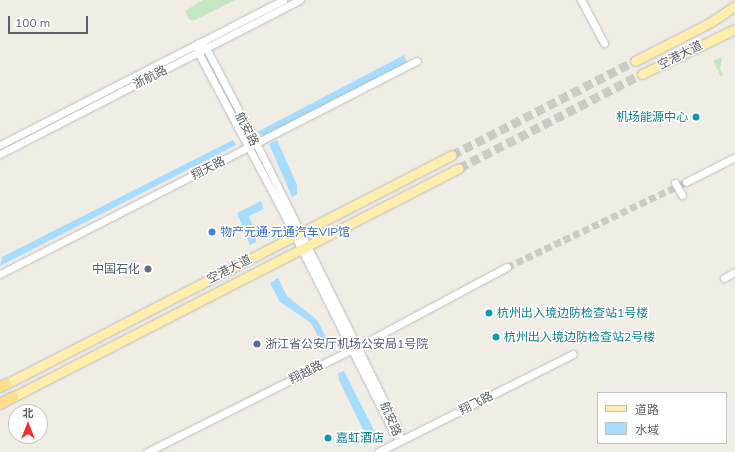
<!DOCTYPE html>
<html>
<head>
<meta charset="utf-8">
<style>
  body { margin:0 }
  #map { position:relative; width:735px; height:452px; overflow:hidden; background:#f0ede5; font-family:Mulish,"Noto Sans SC",sans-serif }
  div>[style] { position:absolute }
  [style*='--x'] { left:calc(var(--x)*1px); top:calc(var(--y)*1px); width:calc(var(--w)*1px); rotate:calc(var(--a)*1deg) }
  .green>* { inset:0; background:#c3e8c1 }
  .water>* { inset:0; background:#a6dcff }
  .minor-tunnel>* { height:7px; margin-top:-3.5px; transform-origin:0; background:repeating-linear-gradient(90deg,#cbcac5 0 7px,transparent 0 10.5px) }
  .major-tunnel>* { height:9px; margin-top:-4.5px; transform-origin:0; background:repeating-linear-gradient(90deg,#cbcac5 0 9px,transparent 0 13.5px) }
  .roads { filter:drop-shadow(0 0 1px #b8bbbf) drop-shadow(0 0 1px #b8bbbf) }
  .minor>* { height:7px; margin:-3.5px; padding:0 3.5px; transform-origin:3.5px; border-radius:3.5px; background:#fff }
  .major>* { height:9px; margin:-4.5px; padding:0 4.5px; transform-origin:4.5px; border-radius:4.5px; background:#ffedab }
  .highway>* { height:10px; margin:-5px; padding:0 5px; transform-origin:5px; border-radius:5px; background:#ffdd8d }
  .dots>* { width:11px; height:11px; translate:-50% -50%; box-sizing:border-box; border:2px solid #fff; border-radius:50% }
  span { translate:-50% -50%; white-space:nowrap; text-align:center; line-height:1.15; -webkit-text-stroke:3px #fff; paint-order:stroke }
  .street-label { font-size:12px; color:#5d6166 }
  .culture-label { font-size:12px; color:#0d838f }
  .right { translate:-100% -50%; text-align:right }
  .left { translate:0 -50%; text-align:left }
  .shop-label { font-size:12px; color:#366cbe }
  .service-label { font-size:12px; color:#4e5e75 }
  .legend { position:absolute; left:597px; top:392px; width:130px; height:52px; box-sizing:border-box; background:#fff; border:1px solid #bec0c2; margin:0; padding:5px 7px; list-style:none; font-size:12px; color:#5d6166 }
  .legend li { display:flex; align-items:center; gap:8px; height:20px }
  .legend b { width:20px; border:1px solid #bec0c2 }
  .north { position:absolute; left:8px; top:404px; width:40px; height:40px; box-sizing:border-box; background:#fff; border:1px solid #bec0c2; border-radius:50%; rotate:0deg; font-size:11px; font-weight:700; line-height:16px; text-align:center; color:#5d6166 }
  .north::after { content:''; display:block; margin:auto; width:14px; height:18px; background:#f0312b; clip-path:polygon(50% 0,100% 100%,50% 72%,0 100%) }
  .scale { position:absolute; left:8px; top:16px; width:80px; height:18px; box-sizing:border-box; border:2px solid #5d6166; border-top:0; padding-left:5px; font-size:12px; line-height:14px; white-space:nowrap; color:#5d6166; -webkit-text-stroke:3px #fff; paint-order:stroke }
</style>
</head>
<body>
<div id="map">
  <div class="green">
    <i style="clip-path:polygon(203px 0,235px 0,193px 21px,189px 19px,185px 11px)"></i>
    <i style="clip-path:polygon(722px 57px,720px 69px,723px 75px,721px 77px,713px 61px)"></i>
  </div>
  <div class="water">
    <i style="clip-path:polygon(404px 55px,407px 63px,264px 137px,257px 132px)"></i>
    <i style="clip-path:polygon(233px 140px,236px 145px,0 266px,2px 257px)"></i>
    <i style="clip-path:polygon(277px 140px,297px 185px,297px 194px,292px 197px,269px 144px)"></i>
    <i style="clip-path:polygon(261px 201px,264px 209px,249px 216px,256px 235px,256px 242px,250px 245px,237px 213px)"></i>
    <i style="clip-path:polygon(278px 278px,287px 296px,317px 320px,330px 344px,323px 347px,311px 323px,280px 302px,270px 283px)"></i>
    <i style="clip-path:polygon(344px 371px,378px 438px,369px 442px,339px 380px,338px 373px)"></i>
  </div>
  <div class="minor-tunnel">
    <i style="--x:507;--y:267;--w:198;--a:-25.4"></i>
  </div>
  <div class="major-tunnel">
    <i style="--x:452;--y:155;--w:206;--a:-27.2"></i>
    <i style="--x:459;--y:168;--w:206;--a:-27.2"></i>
  </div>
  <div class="roads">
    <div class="minor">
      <i style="--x:581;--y:0;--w:49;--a:61.9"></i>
      <i style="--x:199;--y:43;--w:9;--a:96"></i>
      <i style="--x:198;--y:52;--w:181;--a:62"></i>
      <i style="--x:283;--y:212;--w:246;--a:63.4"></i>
      <i style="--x:393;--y:432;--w:11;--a:45"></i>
      <i style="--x:199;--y:43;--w:9;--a:36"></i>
      <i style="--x:206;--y:48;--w:121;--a:62.4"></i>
      <i style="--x:262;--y:155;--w:306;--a:63.6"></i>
      <i style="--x:398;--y:429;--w:9;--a:77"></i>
      <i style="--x:0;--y:145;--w:318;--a:-27.1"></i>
      <i style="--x:0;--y:154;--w:337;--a:-27.2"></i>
      <i style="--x:686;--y:182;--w:55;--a:-27"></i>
      <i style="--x:675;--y:183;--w:14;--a:60"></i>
      <i style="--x:0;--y:274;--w:468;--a:-27.1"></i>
      <i style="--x:724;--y:278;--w:13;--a:-29"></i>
      <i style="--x:147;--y:452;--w:235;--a:-26.6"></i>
      <i style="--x:357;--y:347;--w:170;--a:-28.1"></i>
      <i style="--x:378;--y:452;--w:218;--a:-26.7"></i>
    </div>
    <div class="major">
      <i style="--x:635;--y:61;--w:85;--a:-27.2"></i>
      <i style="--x:711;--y:22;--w:29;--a:-34"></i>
      <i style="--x:642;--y:74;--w:103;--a:-25.8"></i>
      <i style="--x:6;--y:384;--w:501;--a:-27.18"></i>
      <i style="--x:13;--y:397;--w:501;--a:-27.18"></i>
    </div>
    <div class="highway">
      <i style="--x:0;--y:387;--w:7;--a:-27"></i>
      <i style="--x:0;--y:404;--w:15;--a:-28"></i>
    </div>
  </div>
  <div class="dots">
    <i style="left:696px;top:117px;background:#0f9aa8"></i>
    <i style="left:212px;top:232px;background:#3f7fe0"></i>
    <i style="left:148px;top:269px;background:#5c6f8a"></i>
    <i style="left:489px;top:313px;background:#0f9aa8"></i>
    <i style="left:496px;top:337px;background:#0f9aa8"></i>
    <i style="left:257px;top:344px;background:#5c6f8a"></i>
    <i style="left:328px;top:438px;background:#0f9aa8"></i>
  </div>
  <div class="street-label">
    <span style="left:680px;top:55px;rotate:-27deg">空港大道</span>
    <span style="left:150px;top:77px;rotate:-27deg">浙航路</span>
    <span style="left:247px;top:129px;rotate:62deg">航安路</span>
    <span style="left:208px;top:168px;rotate:-27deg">翔天路</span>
    <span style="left:229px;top:269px;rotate:-27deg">空港大道</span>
    <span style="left:306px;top:372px;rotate:-27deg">翔越路</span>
    <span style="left:476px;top:403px;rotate:-27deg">翔飞路</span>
    <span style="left:391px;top:419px;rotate:67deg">航安路</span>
  </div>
  <div class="culture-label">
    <span class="right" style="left:688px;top:117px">机场能源中心</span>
    <span class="left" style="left:497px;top:313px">杭州出入境边防检查站1号楼</span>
    <span class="left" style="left:504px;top:337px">杭州出入境边防检查站2号楼</span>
    <span class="left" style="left:336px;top:438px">嘉虹酒店</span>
  </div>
  <div class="shop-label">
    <span class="left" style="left:220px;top:232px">物产元通·元通汽车VIP馆</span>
  </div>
  <div class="service-label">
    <span class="right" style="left:140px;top:269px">中国石化</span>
    <span class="left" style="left:265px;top:344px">浙江省公安厅机场公安局1号院</span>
  </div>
  <ul class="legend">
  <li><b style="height:5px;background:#ffedab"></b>道路</li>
  <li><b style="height:11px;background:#a6dcff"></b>水域</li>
  </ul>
  <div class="north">北</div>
  <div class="scale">100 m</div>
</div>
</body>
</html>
